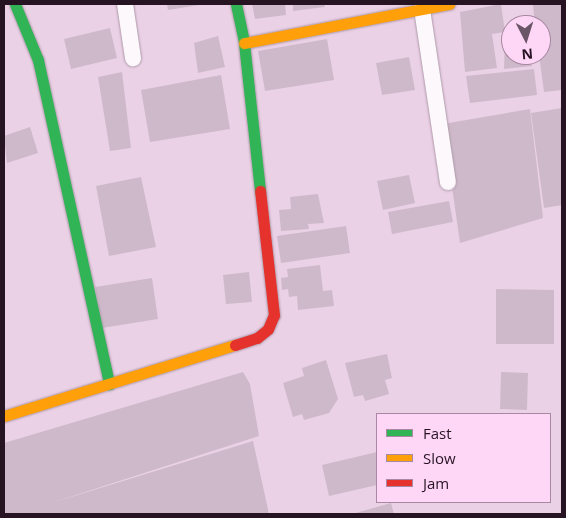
<!DOCTYPE html>
<html>
<head>
<meta charset="utf-8">
<style>
  body { margin:0 }
  #map { position:relative; width:566px; height:518px; overflow:hidden; background:#ebd1e6; font-family:"Open Sans",sans-serif }
  div>[style] { position:absolute }
  [style*='--x'] { left:calc(var(--x)*1px); top:calc(var(--y)*1px); width:calc(var(--w)*1px); rotate:calc(var(--a)*1deg) }
  .building>* { inset:0; background:#ceb9ca }
  .roads { filter:drop-shadow(0 0 1px #ae9aaa) drop-shadow(0 0 1px #ae9aaa) }
  .street>* { height:16px; margin:-8px; padding:0 8px; transform-origin:8px; border-radius:8px; background:#fcf8fb }
  .fast>* { height:11px; margin:-5.5px; padding:0 5.5px; transform-origin:5.5px; border-radius:5.5px; background:#30b455 }
  .slow>* { height:11px; margin:-5.5px; padding:0 5.5px; transform-origin:5.5px; border-radius:5.5px; background:#ff9f0a }
  .jam>* { height:11px; margin:-5.5px; padding:0 5.5px; transform-origin:5.5px; border-radius:5.5px; background:#e5322d }
  span { translate:-50% -50%; white-space:nowrap; text-align:center; line-height:1.15; -webkit-text-stroke:4px #fed6f6; paint-order:stroke }
  .frame { position:absolute; inset:0; border:5px solid #261423; pointer-events:none }
  .legend { position:absolute; left:376px; top:413px; width:175px; height:90px; box-sizing:border-box; background:#fed6f6; border:1px solid #a888a2; margin:0; padding:6px 9px; list-style:none; font-size:15px; color:#261423 }
  .legend li { display:flex; align-items:center; gap:10px; height:25px }
  .legend b { width:25px; border:1px solid #a888a2 }
  .north { position:absolute; left:501px; top:15px; width:50px; height:50px; box-sizing:border-box; background:#fed6f6; border:1px solid #a888a2; border-radius:50%; rotate:175deg; font-size:14px; font-weight:700; line-height:20px; text-align:center; color:#261423 }
  .north::after { content:''; display:block; margin:auto; width:18px; height:22px; background:#6b5667; clip-path:polygon(50% 0,100% 100%,50% 72%,0 100%) }
</style>
</head>
<body>
<div id="map">
  <div class="building">
    <i style="clip-path:polygon(167px 4px,199px 4px,199px 5px,168px 10px)"></i>
    <i style="clip-path:polygon(252px 4px,285px 4px,286px 15px,255px 19px)"></i>
    <i style="clip-path:polygon(293px 4px,324px 4px,325px 7px,293px 11px)"></i>
    <i style="clip-path:polygon(501px 4px,505px 32px,492px 34px,497px 68px,465px 72px,460px 12px)"></i>
    <i style="clip-path:polygon(562px 4px,562px 90px,544px 92px,539px 55px,541px 25px,535px 25px,533px 5px)"></i>
    <i style="clip-path:polygon(110px 28px,117px 58px,71px 69px,64px 39px)"></i>
    <i style="clip-path:polygon(218px 36px,225px 67px,198px 73px,194px 43px)"></i>
    <i style="clip-path:polygon(511px 37px,511px 55px,531px 55px,532px 66px,504px 69px,505px 38px)"></i>
    <i style="clip-path:polygon(327px 39px,334px 80px,265px 91px,258px 51px)"></i>
    <i style="clip-path:polygon(409px 57px,415px 90px,382px 95px,376px 63px)"></i>
    <i style="clip-path:polygon(534px 69px,537px 95px,470px 103px,466px 76px)"></i>
    <i style="clip-path:polygon(122px 72px,131px 148px,110px 151px,98px 77px)"></i>
    <i style="clip-path:polygon(221px 75px,230px 129px,150px 142px,141px 90px)"></i>
    <i style="clip-path:polygon(562px 108px,562px 205px,544px 208px,531px 113px)"></i>
    <i style="clip-path:polygon(530px 109px,543px 218px,460px 243px,443px 124px)"></i>
    <i style="clip-path:polygon(30px 127px,38px 153px,7px 163px,4px 136px)"></i>
    <i style="clip-path:polygon(409px 175px,415px 203px,383px 210px,377px 181px)"></i>
    <i style="clip-path:polygon(141px 177px,156px 247px,109px 256px,96px 186px)"></i>
    <i style="clip-path:polygon(318px 194px,324px 223px,308px 224px,309px 229px,281px 231px,279px 210px,291px 209px,290px 197px)"></i>
    <i style="clip-path:polygon(449px 201px,453px 222px,392px 234px,388px 212px)"></i>
    <i style="clip-path:polygon(346px 226px,350px 253px,281px 263px,277px 236px)"></i>
    <i style="clip-path:polygon(320px 265px,323px 291px,332px 290px,334px 306px,298px 310px,297px 296px,289px 297px,288px 289px,282px 290px,281px 278px,288px 277px,287px 269px)"></i>
    <i style="clip-path:polygon(249px 272px,252px 302px,226px 304px,223px 275px)"></i>
    <i style="clip-path:polygon(152px 278px,158px 319px,102px 328px,95px 287px)"></i>
    <i style="clip-path:polygon(496px 289px,554px 290px,554px 344px,496px 344px)"></i>
    <i style="clip-path:polygon(387px 354px,392px 378px,385px 380px,389px 394px,365px 401px,363px 395px,354px 397px,345px 363px)"></i>
    <i style="clip-path:polygon(326px 360px,338px 399px,329px 413px,304px 420px,302px 414px,293px 417px,283px 383px,304px 376px,302px 368px)"></i>
    <i style="clip-path:polygon(243px 372px,250px 384px,259px 436px,48px 504px,253px 441px,269px 514px,4px 514px,4px 443px)"></i>
    <i style="clip-path:polygon(501px 372px,528px 373px,527px 410px,500px 409px)"></i>
    <i style="clip-path:polygon(377px 452px,377px 485px,329px 496px,322px 465px)"></i>
    <i style="clip-path:polygon(391px 503px,394px 514px,352px 514px)"></i>
  </div>
  <div class="roads">
    <div class="street">
      <i style="--x:125;--y:4;--w:55;--a:81.6"></i>
      <i style="--x:422;--y:9;--w:175;--a:81.5"></i>
    </div>
    <div class="fast">
      <i style="--x:15;--y:4;--w:61;--a:67.7"></i>
      <i style="--x:38;--y:60;--w:332;--a:77.6"></i>
      <i style="--x:236;--y:4;--w:40;--a:78"></i>
      <i style="--x:244;--y:43;--w:149;--a:83.8"></i>
    </div>
    <div class="slow">
      <i style="--x:244;--y:43;--w:209;--a:-10.8"></i>
      <i style="--x:4;--y:416;--w:242;--a:-17.1"></i>
    </div>
    <div class="jam">
      <i style="--x:235;--y:345;--w:23;--a:-18"></i>
      <i style="--x:257;--y:338;--w:14;--a:-39"></i>
      <i style="--x:268;--y:329;--w:15;--a:-67"></i>
      <i style="--x:274;--y:315;--w:125;--a:-96.4"></i>
    </div>
  </div>
  <div class="frame"></div>
  <ul class="legend">
  <li><b style="height:6px;background:#30b455"></b>Fast</li>
  <li><b style="height:6px;background:#ff9f0a"></b>Slow</li>
  <li><b style="height:6px;background:#e5322d"></b>Jam</li>
  </ul>
  <div class="north">N</div>
</div>
</body>
</html>
